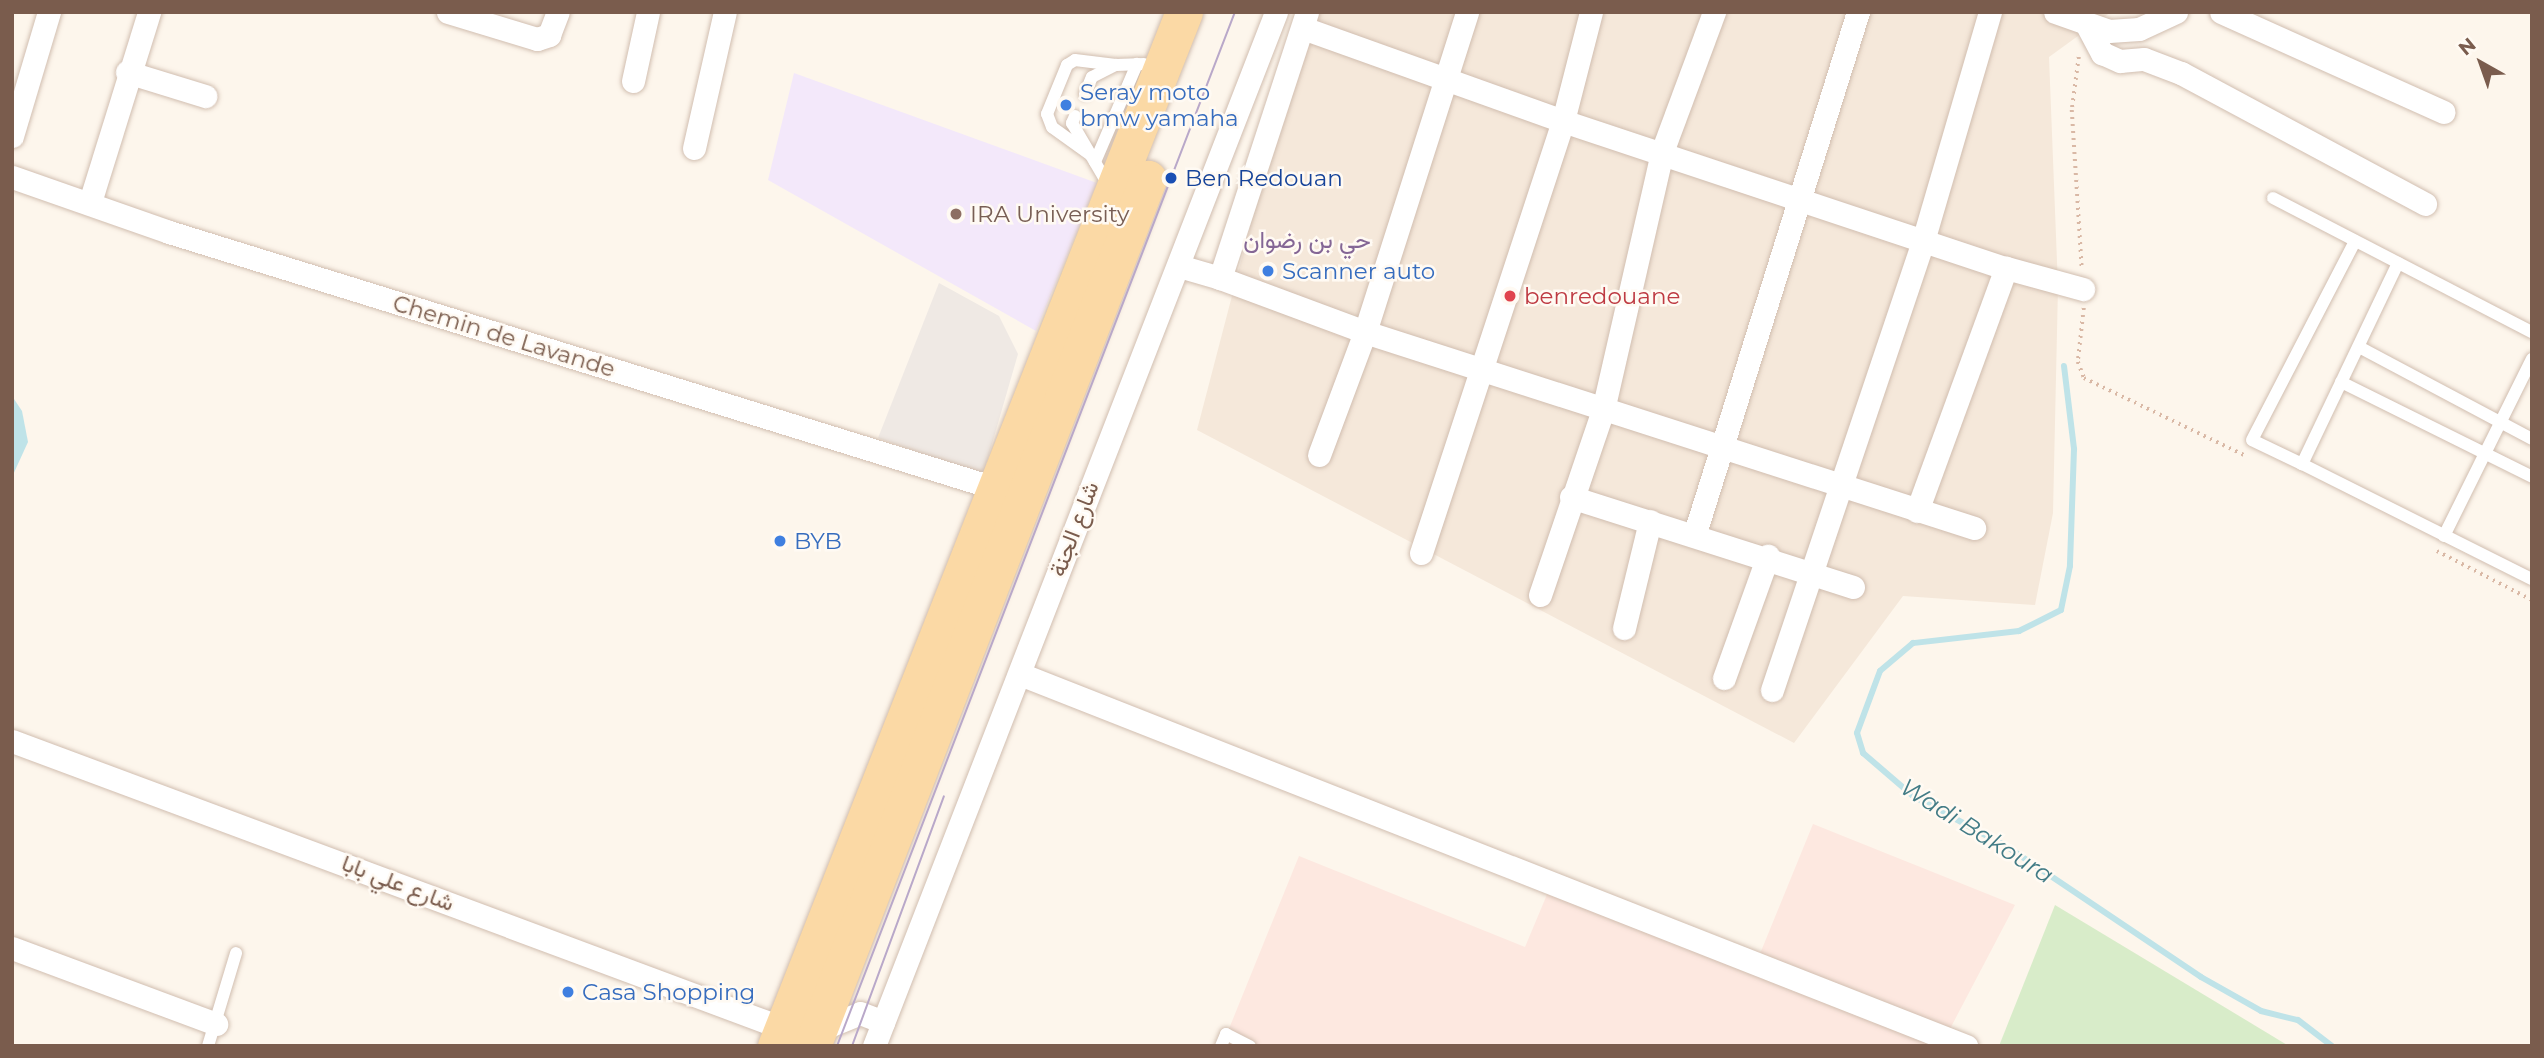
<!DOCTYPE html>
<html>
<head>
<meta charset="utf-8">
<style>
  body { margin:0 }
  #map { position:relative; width:2544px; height:1058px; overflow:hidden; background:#fdf6ec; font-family:Montserrat,Vazirmatn,sans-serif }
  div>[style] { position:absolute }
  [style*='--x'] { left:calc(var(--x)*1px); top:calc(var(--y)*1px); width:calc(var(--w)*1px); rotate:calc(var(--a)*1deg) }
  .residential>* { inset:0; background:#f5e8da }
  .commercial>* { inset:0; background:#fde8e0 }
  .industrial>* { inset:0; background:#efe9e4 }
  .education>* { inset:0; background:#f3e8fa }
  .green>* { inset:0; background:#d8ecc9 }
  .water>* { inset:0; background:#bfe3e8 }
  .stream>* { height:6px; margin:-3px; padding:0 3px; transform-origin:3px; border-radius:3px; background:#bfe3e8 }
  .path>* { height:3.5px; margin-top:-1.75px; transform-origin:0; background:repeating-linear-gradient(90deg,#d9b8a5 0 2px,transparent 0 7px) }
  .roads { filter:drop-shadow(0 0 2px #d1beb0) drop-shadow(0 0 2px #d1beb0) }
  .lane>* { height:12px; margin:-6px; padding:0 6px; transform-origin:6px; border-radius:6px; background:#fff }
  .street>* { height:23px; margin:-11.5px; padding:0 11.5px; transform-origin:11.5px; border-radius:11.5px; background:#fff }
  .primary>* { height:37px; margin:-18.5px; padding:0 18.5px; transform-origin:18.5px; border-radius:18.5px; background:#fbd9a5 }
  .tram>* { height:2px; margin:-1px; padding:0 1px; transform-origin:1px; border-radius:1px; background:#b9a8c9 }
  .dots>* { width:19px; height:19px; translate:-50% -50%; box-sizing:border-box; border:4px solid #fffaf3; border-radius:50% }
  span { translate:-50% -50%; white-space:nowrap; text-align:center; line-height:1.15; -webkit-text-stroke:5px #fffaf3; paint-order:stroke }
  .shop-label { font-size:23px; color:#366cbe }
  .left { translate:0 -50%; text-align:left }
  .transit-label { font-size:23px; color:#164399 }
  .education-label { font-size:23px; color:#785e54 }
  .health-label { font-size:23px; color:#be3a42 }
  .street-label { font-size:23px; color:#7a5c4d }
  .neighbourhood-label { font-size:24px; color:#846695 }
  .water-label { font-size:24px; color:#437c86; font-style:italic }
  .frame { position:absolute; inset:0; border:14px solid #7a5c4d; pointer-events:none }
  .north { position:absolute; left:2446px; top:28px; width:70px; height:70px; -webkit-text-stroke:5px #fffaf3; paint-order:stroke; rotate:320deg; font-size:19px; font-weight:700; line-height:28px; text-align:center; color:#7a5c4d }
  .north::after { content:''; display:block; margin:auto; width:24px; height:32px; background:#7a5c4d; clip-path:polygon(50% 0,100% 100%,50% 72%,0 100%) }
</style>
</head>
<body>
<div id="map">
  <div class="residential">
    <i style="clip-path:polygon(1306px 12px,2111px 12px,2049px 57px,2058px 287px,2053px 513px,2035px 605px,1903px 596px,1794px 743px,1197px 430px)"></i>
  </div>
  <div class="commercial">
    <i style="clip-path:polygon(1813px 824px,2015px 905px,1941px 1046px,1222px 1046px,1299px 856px,1525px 947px,1551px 885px,1755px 966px)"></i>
  </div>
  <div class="industrial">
    <i style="clip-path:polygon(939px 283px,999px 316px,1018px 354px,983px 475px,878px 438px)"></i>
  </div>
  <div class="education">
    <i style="clip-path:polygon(794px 73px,1097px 183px,1036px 331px,768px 180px)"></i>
  </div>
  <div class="green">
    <i style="clip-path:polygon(2055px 905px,2289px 1046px,1999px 1046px)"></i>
  </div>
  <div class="water">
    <i style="clip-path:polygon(12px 396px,22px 411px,28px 442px,12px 477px)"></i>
  </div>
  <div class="stream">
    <i style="--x:2064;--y:366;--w:84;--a:83.1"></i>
    <i style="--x:2074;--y:449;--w:117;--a:92"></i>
    <i style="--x:2070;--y:566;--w:45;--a:101.6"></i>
    <i style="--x:2061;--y:610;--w:47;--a:153.4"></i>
    <i style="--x:2019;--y:631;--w:107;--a:173.5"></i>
    <i style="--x:1913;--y:643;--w:43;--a:139.7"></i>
    <i style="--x:1880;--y:671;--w:66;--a:110.4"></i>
    <i style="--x:1857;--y:733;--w:21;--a:73"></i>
    <i style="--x:1863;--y:753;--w:66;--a:40.7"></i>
    <i style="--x:1913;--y:796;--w:106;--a:28.3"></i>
    <i style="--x:2006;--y:846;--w:235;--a:33.9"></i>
    <i style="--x:2201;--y:977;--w:69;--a:29.5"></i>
    <i style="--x:2261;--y:1011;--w:38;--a:14"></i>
    <i style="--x:2298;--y:1020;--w:43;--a:37.4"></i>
  </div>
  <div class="path">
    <i style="--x:2079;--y:57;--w:53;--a:97.5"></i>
    <i style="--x:2072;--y:110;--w:159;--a:86.4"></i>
    <i style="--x:2084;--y:308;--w:54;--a:96.3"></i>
    <i style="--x:2078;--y:362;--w:17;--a:69"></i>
    <i style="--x:2084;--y:378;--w:180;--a:25.7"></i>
    <i style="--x:2437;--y:551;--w:107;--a:27.3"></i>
  </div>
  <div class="roads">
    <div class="lane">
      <i style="--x:1085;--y:94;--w:18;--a:-68"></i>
      <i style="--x:1092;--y:77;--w:27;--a:-27"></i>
      <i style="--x:1116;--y:65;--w:28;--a:-2"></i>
      <i style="--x:1075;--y:116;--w:8;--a:113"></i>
      <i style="--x:1072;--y:123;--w:73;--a:59.6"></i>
      <i style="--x:1092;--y:156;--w:49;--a:-144.1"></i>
      <i style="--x:1052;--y:127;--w:14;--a:-111"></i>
      <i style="--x:1047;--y:114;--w:53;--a:-67.8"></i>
      <i style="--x:1067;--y:65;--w:9;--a:-32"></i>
      <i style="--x:1075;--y:60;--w:41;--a:7"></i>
      <i style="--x:1095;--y:162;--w:107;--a:-66.8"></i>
      <i style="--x:2273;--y:198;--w:292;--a:27.4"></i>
      <i style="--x:2398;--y:263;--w:223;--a:115.5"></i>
      <i style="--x:2302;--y:464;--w:257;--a:26.6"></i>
      <i style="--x:2359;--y:347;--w:196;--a:28"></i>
      <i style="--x:2341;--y:382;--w:213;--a:26.4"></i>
      <i style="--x:2302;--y:464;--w:55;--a:-154.4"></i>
      <i style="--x:2252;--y:440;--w:224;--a:-62.6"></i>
      <i style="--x:2444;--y:536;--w:198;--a:-63.6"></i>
      <i style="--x:208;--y:1046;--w:97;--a:-73.2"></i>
      <i style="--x:1221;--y:1046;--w:13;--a:-67"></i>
      <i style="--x:1226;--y:1034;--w:27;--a:27"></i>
    </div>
    <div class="street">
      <i style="--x:448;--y:12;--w:93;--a:16.9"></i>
      <i style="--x:537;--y:39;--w:13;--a:-18"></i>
      <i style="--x:549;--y:35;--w:25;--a:-69"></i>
      <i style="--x:1307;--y:12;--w:280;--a:108.1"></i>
      <i style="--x:1220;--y:278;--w:155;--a:20.4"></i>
      <i style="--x:1365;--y:332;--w:640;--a:17.84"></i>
      <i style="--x:2055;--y:12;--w:57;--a:19.4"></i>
      <i style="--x:2109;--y:31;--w:30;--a:-4"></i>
      <i style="--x:2139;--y:29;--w:41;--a:-24.7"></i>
      <i style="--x:2221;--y:12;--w:244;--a:24.2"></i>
      <i style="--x:2088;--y:27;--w:30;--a:62"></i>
      <i style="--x:2102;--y:53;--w:20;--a:24"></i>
      <i style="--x:2120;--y:61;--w:24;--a:-5"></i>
      <i style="--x:2144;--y:59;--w:40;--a:21"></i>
      <i style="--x:2181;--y:73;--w:277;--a:28.2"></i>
      <i style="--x:1303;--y:28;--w:276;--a:19.7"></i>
      <i style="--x:1563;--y:121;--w:467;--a:18.4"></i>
      <i style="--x:2006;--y:268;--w:80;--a:15.3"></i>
      <i style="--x:127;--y:72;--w:82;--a:17.1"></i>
      <i style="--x:633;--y:81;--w:71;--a:-77.7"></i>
      <i style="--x:12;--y:136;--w:129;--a:-73.4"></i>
      <i style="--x:694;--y:148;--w:139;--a:-77.2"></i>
      <i style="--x:12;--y:177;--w:166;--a:19.3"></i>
      <i style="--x:169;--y:232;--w:868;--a:17.22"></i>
      <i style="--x:90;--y:202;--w:199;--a:-72.7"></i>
      <i style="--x:1179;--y:266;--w:43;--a:16.3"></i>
      <i style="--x:1319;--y:455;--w:131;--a:-69.5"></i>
      <i style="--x:1365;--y:332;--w:336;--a:-72.3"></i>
      <i style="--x:1571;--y:497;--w:296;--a:17.7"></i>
      <i style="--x:1917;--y:511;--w:259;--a:-69.9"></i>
      <i style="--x:1695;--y:533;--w:546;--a:-72.63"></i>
      <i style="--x:1421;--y:553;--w:455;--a:-71.8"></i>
      <i style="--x:1563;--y:121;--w:113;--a:-75.6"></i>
      <i style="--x:1540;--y:595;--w:195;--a:-71.2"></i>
      <i style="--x:1603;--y:410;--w:265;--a:-77.1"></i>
      <i style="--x:1662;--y:152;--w:149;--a:-69.6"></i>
      <i style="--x:1624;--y:628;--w:110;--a:-76.3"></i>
      <i style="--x:1020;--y:674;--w:1017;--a:21.47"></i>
      <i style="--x:1724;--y:678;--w:130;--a:-70.2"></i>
      <i style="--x:1772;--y:690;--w:474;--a:-71.4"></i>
      <i style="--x:1923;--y:241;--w:239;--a:-73.7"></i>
      <i style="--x:12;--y:741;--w:823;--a:20.42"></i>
      <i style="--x:12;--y:948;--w:218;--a:20.4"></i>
      <i style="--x:817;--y:1037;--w:18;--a:-41"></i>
      <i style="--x:831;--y:1025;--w:31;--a:-22"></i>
      <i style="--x:860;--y:1013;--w:25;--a:21"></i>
      <i style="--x:874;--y:1046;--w:1109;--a:-68.75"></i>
    </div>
    <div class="primary">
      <i style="--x:776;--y:1046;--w:1112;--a:-68.47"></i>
      <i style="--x:812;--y:1046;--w:930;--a:-68.82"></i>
    </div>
  </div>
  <div class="tram">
    <i style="--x:837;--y:1046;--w:1108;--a:-68.95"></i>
    <i style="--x:852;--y:1046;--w:266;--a:-69.8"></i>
  </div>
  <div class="dots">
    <i style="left:1066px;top:105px;background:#3f7fe0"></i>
    <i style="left:1171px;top:178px;background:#1a4fb4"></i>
    <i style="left:956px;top:214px;background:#8d6e63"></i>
    <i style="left:1268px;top:271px;background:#3f7fe0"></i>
    <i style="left:1510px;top:296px;background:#e0444e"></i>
    <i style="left:780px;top:541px;background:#3f7fe0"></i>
    <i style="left:568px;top:992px;background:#3f7fe0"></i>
  </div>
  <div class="shop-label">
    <span class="left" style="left:1080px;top:105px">Seray moto<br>bmw yamaha</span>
    <span class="left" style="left:1282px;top:271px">Scanner auto</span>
    <span class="left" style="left:794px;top:541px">BYB</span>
    <span class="left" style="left:582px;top:992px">Casa Shopping</span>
  </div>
  <div class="transit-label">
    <span class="left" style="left:1185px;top:178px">Ben Redouan</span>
  </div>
  <div class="education-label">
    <span class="left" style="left:970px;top:214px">IRA University</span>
  </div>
  <div class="health-label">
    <span class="left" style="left:1524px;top:296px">benredouane</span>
  </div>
  <div class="street-label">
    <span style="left:504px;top:336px;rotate:17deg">Chemin de Lavande</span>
    <span style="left:1074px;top:529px;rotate:-69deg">شارع الجنة</span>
    <span style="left:398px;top:883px;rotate:21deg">شارع علي بابا</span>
  </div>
  <div class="neighbourhood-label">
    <span style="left:1307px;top:240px">حي بن رضوان</span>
  </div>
  <div class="water-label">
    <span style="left:1977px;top:831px;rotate:32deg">Wadi Bakoura</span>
  </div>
  <div class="frame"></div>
  <div class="north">N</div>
</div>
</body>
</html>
